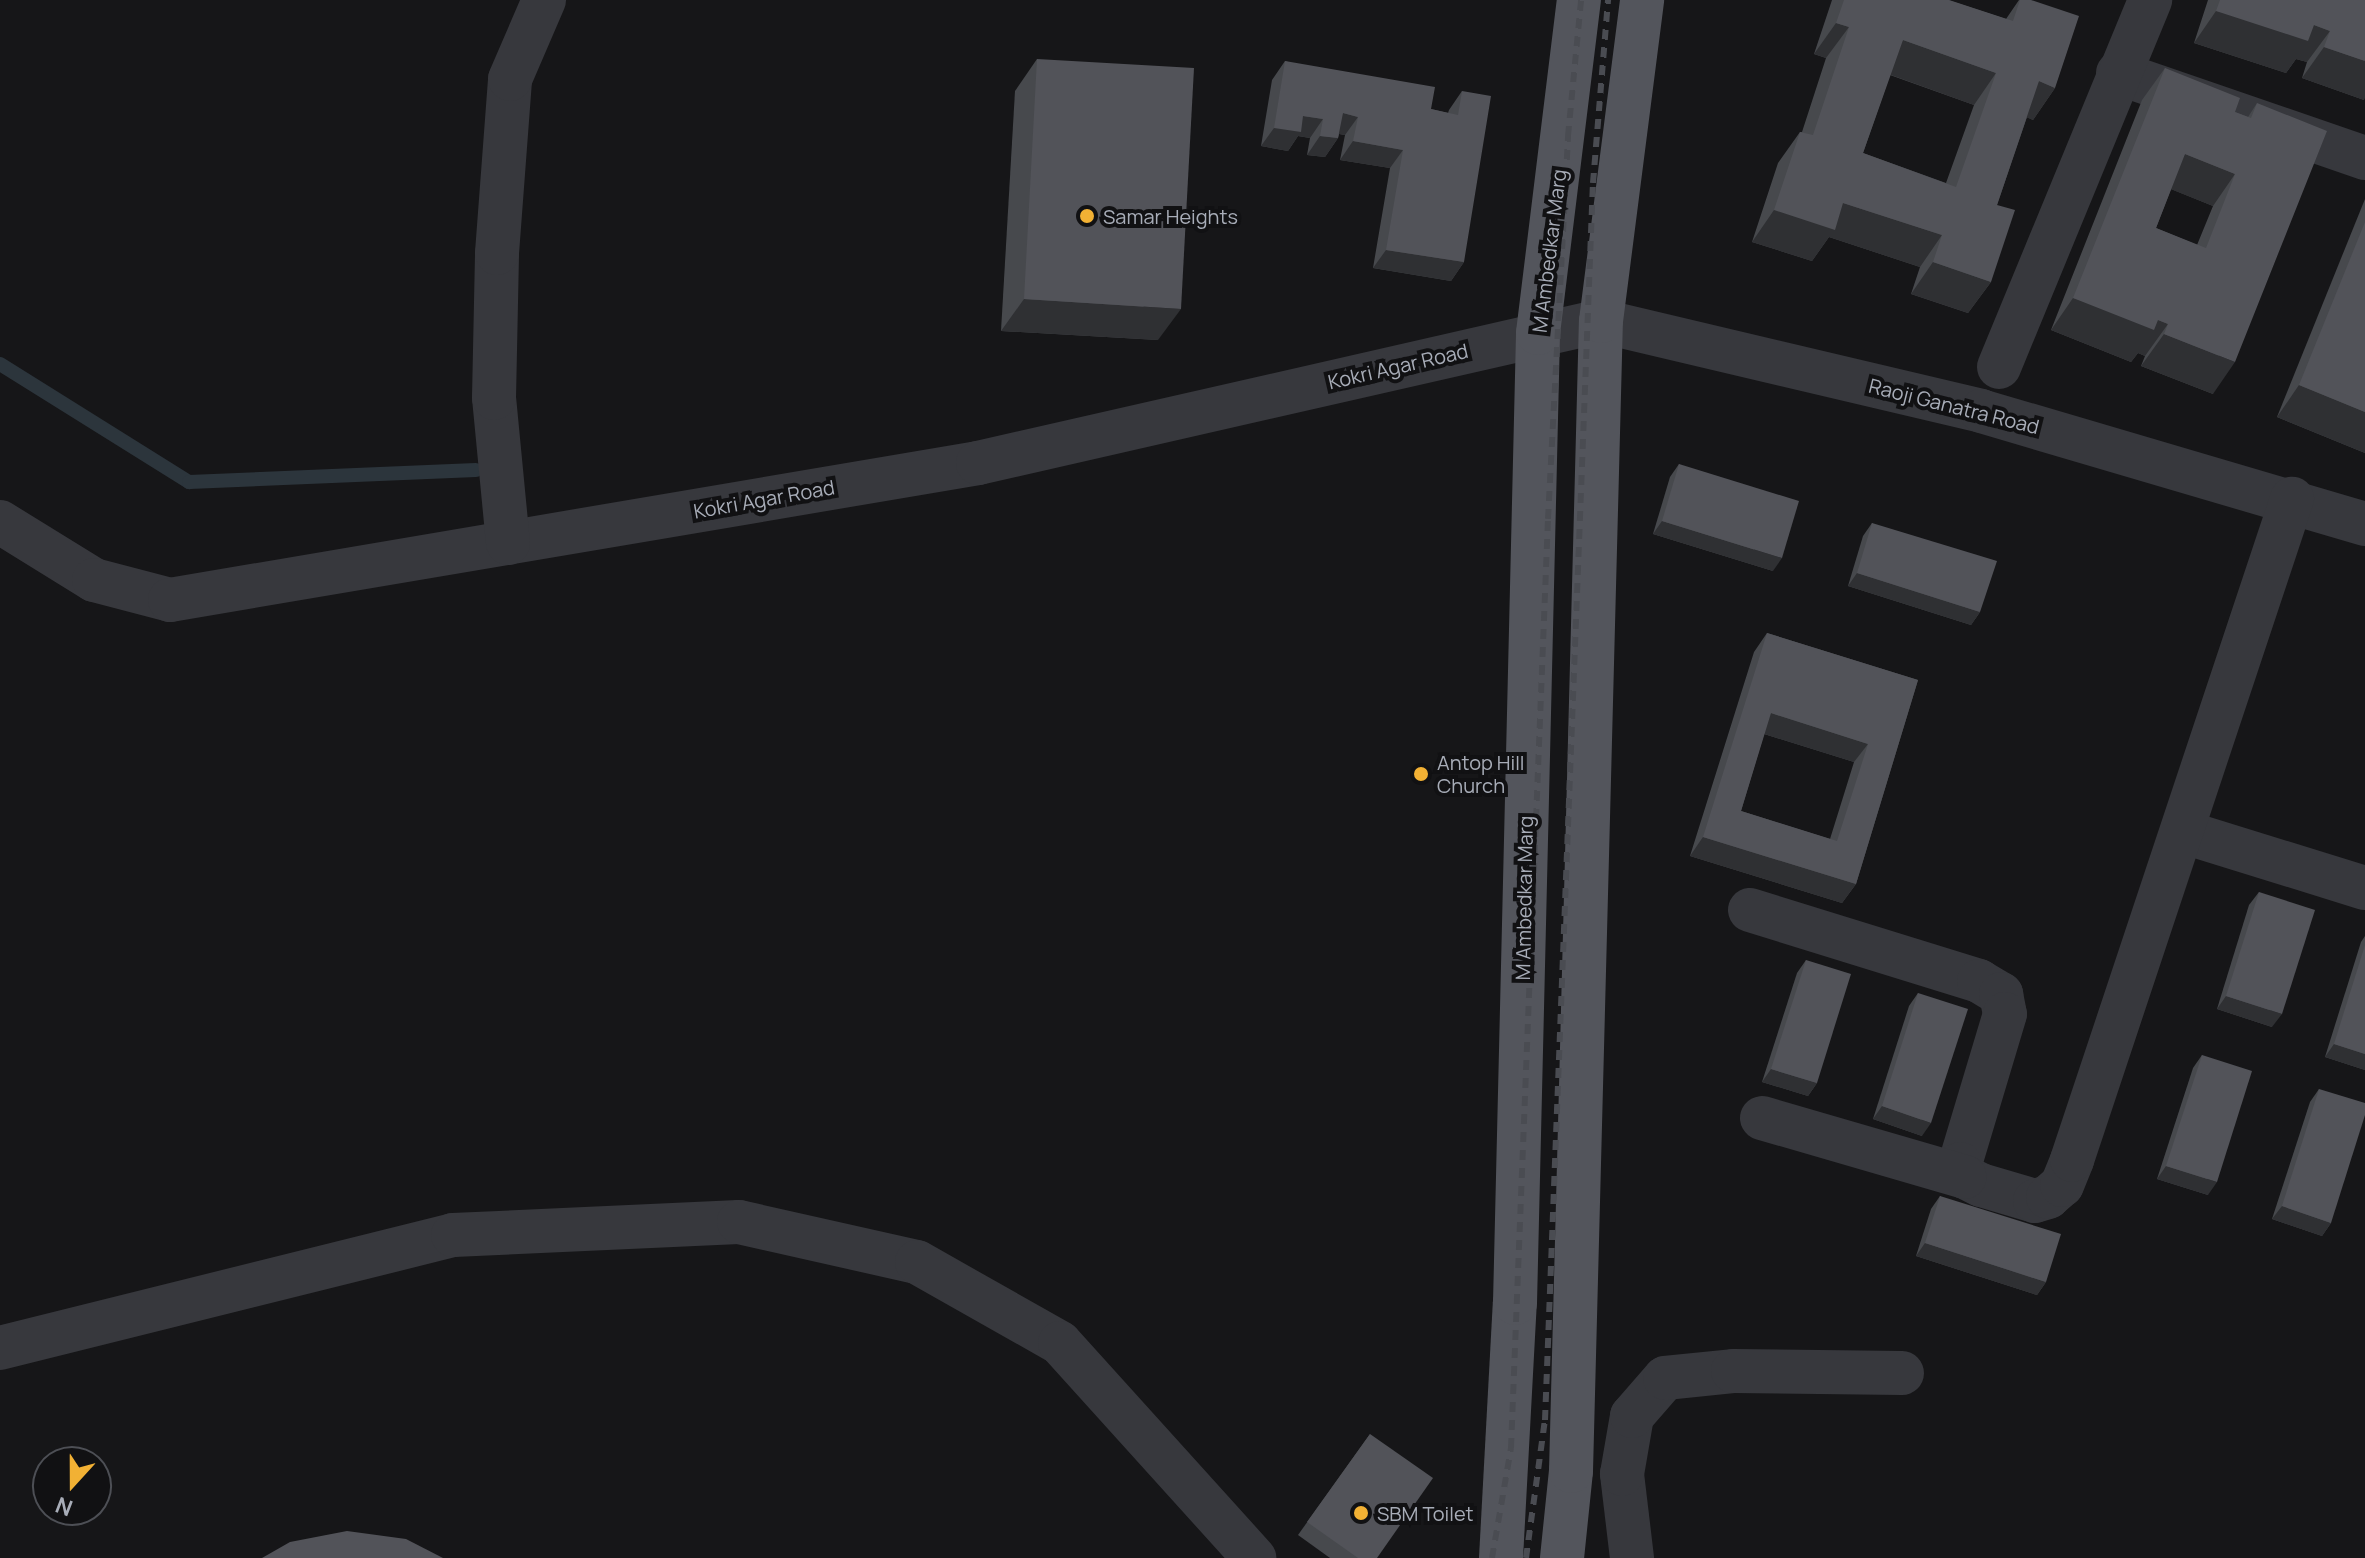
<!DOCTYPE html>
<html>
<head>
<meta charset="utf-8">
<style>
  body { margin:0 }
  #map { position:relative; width:2365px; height:1558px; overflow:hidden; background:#161618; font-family:Manrope,sans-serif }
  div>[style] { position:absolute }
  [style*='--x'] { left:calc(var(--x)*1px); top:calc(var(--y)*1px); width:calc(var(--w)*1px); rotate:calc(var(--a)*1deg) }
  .stream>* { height:14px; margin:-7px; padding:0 7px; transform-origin:7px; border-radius:7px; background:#2c353c }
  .minor>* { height:44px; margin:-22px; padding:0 22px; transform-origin:22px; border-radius:22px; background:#37383d }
  .major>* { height:44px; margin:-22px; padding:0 22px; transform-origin:22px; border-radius:22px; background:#53555c }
  .rail>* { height:6px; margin-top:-3px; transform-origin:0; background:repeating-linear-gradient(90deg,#4a4c52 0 10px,transparent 0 18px) }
  .wall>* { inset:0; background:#47494d }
  .shaded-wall>* { inset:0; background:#2f3033 }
  .building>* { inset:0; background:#525359 }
  .dots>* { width:22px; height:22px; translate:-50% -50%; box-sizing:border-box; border:4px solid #111113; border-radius:50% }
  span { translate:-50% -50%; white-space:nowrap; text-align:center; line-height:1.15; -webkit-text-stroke:8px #111113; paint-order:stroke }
  .poi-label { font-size:20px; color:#a8adb8 }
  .left { translate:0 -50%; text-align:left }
  .street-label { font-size:20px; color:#a8adb8 }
  .north { position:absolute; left:32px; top:1446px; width:80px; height:80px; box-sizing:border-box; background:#111113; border:2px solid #4d4f55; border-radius:50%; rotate:201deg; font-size:22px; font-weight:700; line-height:32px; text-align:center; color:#a8adb8 }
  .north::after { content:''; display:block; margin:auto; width:28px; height:36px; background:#f2b134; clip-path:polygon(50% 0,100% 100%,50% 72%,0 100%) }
</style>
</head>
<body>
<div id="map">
  <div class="stream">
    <i style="--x:0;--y:364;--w:223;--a:32"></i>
    <i style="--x:189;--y:482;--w:287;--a:-2.4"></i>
  </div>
  <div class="minor">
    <i style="--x:2118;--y:73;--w:261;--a:19"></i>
    <i style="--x:1999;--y:367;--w:397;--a:-67.6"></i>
    <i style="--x:0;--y:522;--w:110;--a:31.7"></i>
    <i style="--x:94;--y:580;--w:79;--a:14.7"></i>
    <i style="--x:170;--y:600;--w:820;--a:-9.62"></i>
    <i style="--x:978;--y:463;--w:639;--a:-12.84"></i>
    <i style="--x:1601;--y:321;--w:391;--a:13.3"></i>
    <i style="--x:1981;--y:411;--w:400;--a:16.4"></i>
    <i style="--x:508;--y:543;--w:146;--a:-95.5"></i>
    <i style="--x:494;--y:398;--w:145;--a:-88.8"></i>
    <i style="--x:497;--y:253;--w:174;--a:-85.7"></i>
    <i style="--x:510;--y:79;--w:86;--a:-66.7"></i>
    <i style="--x:2184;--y:832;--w:189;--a:17.2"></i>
    <i style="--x:1750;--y:910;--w:240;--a:17.2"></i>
    <i style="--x:1979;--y:981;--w:26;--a:31"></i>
    <i style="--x:2001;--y:994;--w:20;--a:79"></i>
    <i style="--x:2005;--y:1014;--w:157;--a:106.7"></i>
    <i style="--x:1960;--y:1164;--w:14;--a:69"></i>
    <i style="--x:1965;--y:1177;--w:18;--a:27"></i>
    <i style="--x:1981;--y:1185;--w:56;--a:16.5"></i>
    <i style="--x:2035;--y:1201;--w:14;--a:-17"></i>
    <i style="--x:2048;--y:1197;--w:18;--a:-41"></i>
    <i style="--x:2062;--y:1185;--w:27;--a:-68"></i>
    <i style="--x:2072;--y:1160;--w:697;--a:-71.59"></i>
    <i style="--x:1762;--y:1118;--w:211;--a:16.2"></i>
    <i style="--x:0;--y:1348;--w:467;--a:-14"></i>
    <i style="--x:453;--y:1235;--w:286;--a:-2.6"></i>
    <i style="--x:739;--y:1222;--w:182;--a:12.7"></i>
    <i style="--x:917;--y:1262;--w:164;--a:29.5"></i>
    <i style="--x:1060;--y:1343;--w:290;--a:47.9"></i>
    <i style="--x:1632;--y:1558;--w:85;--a:-96.8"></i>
    <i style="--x:1622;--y:1474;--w:59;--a:-80.2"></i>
    <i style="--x:1632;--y:1416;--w:50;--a:-49"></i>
    <i style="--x:1665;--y:1378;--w:68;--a:-5.9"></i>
    <i style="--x:1733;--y:1371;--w:169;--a:0.7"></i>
  </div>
  <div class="major">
    <i style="--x:1501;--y:1558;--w:255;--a:-86.9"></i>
    <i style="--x:1515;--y:1303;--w:970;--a:-88.64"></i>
    <i style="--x:1538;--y:333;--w:336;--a:-83"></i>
    <i style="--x:1562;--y:1558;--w:87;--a:-84.1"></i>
    <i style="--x:1571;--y:1471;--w:1150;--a:-88.51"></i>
    <i style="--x:1601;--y:321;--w:324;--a:-82.7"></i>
  </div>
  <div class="rail">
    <i style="--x:1492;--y:1558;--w:112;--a:-80.2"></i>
    <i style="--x:1511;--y:1448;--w:930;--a:-87.72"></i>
    <i style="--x:1548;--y:519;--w:384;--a:-87"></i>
    <i style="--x:1568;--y:136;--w:137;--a:-84.5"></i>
    <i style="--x:1526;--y:1558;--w:139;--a:-82.2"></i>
    <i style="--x:1545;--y:1420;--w:1238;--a:-87.78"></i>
    <i style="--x:1593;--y:183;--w:184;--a:-85.3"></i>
  </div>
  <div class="wall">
    <i style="clip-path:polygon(evenodd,1832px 0,1948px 0,2006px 19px,2019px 0,2031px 0,2055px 88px,2033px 120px,2027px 117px,1997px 205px,1991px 282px,1968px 313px,1911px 294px,1920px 267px,1829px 237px,1812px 261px,1752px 242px,1778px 163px,1800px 132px,1802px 132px,1826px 58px,1814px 54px,1832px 0,1890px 75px,1974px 105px,1946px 183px,1863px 153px,1890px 75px)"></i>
    <i style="clip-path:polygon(2208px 0,2365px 0,2364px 100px,2302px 78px,2307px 62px,2296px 59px,2286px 73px,2194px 43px)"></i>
    <i style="clip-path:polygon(1037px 59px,1158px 340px,1001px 331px,1015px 91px)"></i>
    <i style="clip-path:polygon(1285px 61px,1431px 109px,1448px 113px,1449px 110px,1462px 91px,1464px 262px,1451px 281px,1373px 268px,1390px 168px,1340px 160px,1345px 135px,1339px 134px,1338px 138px,1325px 157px,1307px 155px,1310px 138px,1298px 136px,1288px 151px,1261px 146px,1272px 80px)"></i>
    <i style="clip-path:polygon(evenodd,2165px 68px,2235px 112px,2248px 117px,2257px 103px,2213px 394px,2141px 366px,2145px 356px,2138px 353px,2131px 362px,2051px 330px,2142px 100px,2165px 68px,2171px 189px,2213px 206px,2197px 245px,2156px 228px,2171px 189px)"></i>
    <i style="clip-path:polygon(2365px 199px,2365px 453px,2277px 417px)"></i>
    <i style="clip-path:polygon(1679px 464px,1773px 571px,1653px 534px,1670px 477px)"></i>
    <i style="clip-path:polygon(1872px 523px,1980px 612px,1971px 625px,1848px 586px,1863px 536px)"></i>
    <i style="clip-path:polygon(evenodd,1767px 633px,1918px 680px,1856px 884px,1842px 903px,1690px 856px,1754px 652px,1767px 633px,1764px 734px,1854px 762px,1830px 839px,1741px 811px,1764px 734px)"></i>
    <i style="clip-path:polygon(2259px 892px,2272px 1027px,2217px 1009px,2249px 905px)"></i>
    <i style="clip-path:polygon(2365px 936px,2365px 1070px,2325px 1057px,2361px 942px)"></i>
    <i style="clip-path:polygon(1806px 960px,1817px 1083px,1808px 1096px,1762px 1082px,1797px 973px)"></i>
    <i style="clip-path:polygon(1918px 993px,1922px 1136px,1873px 1119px,1909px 1006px)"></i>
    <i style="clip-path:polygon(2202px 1055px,2208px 1195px,2157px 1179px,2193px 1068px)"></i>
    <i style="clip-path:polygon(2319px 1089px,2331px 1223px,2322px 1236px,2272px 1219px,2310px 1102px)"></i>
    <i style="clip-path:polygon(1940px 1196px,2046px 1282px,2037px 1295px,1916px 1256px,1931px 1209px)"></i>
    <i style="clip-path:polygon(1370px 1434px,1377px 1558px,1330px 1558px,1298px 1535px)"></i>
  </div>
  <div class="shaded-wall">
    <i style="clip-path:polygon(2216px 11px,2314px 25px,2330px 31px,2307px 62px,2296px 59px,2286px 73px,2194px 43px)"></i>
    <i style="clip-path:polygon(1836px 23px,1849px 27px,1826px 58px,1814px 54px)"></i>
    <i style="clip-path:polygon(1903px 40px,1996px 73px,1974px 105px,1880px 71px)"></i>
    <i style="clip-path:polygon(2324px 47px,2365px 61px,2365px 98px,2364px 100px,2302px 78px)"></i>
    <i style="clip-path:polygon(2039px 81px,2055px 88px,2033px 120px,2016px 113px)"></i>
    <i style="clip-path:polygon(1343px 113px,1358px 117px,1345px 135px,1329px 132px)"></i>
    <i style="clip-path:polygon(1303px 116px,1323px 119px,1310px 138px,1298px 136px,1288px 151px,1261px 146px,1274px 128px)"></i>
    <i style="clip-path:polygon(1320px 136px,1338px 138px,1325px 157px,1307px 155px)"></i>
    <i style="clip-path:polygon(1353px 141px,1403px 150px,1390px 168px,1340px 160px)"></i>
    <i style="clip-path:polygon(2185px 154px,2235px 174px,2213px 206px,2163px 186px)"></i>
    <i style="clip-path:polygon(1843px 203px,1942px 235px,1920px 267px,1829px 237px,1812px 261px,1752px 242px,1774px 210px)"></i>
    <i style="clip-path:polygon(1386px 250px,1464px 262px,1451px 281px,1373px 268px)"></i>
    <i style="clip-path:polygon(1933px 262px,1991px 282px,1968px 313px,1911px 294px)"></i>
    <i style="clip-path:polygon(2073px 298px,2158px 320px,2168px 324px,2145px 356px,2138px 353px,2131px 362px,2051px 330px)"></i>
    <i style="clip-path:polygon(1024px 299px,1181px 309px,1158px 340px,1001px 331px)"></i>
    <i style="clip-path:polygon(2164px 334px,2235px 362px,2213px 394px,2141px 366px)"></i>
    <i style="clip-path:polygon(2299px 385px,2365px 412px,2365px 453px,2277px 417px)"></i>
    <i style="clip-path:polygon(1662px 521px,1782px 558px,1773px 571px,1653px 534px)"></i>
    <i style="clip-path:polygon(1857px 573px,1980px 612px,1971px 625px,1848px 586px)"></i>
    <i style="clip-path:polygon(1771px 713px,1868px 744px,1854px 762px,1758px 732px)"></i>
    <i style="clip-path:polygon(1703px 837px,1856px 884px,1842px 903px,1690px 856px)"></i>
    <i style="clip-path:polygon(2226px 996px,2282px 1014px,2272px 1027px,2217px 1009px)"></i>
    <i style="clip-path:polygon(2334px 1044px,2365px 1054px,2365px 1070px,2325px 1057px)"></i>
    <i style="clip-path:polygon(1771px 1069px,1817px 1083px,1808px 1096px,1762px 1082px)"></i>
    <i style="clip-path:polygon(1882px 1106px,1931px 1123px,1922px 1136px,1873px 1119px)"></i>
    <i style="clip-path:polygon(2166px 1166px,2217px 1182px,2208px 1195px,2157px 1179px)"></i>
    <i style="clip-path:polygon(2282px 1206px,2331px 1223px,2322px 1236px,2272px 1219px)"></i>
    <i style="clip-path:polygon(1925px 1243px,2046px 1282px,2037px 1295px,1916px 1256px)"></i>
  </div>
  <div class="building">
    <i style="clip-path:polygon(evenodd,1844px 0,1949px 0,2013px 21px,2020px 0,2031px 0,2079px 16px,2055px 88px,2039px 81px,1997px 205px,2015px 210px,1991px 282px,1933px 262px,1942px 235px,1843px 203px,1835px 230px,1774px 210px,1800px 132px,1813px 135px,1849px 27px,1836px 23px,1844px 0,1903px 40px,1996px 73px,1956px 187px,1863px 153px,1903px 40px)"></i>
    <i style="clip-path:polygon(2220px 0,2365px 0,2365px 61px,2324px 47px,2330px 31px,2314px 25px,2308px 41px,2216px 11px)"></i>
    <i style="clip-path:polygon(1037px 59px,1194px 68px,1181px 309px,1024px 299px)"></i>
    <i style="clip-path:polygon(1285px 61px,1435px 87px,1431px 109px,1458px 115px,1462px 91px,1491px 96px,1464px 262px,1386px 250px,1403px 150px,1353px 141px,1358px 117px,1343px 113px,1338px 138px,1320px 136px,1323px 119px,1303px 116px,1301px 132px,1274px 128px)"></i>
    <i style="clip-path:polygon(evenodd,2165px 68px,2240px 98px,2235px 112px,2251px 118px,2257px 103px,2327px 131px,2235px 362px,2164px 334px,2168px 324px,2158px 320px,2154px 330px,2073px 298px,2165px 68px,2185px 154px,2235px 174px,2206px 248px,2156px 228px,2185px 154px)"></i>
    <i style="clip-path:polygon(2365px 222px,2365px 412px,2299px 385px)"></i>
    <i style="clip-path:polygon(1679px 464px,1799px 501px,1782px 558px,1662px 521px)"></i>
    <i style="clip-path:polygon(1872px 523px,1997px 561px,1980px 612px,1857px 573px)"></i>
    <i style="clip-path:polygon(evenodd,1767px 633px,1918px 680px,1856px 884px,1703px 837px,1767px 633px,1771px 713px,1868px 744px,1837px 841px,1741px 811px,1771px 713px)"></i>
    <i style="clip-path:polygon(2259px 892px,2315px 910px,2282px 1014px,2226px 996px)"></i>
    <i style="clip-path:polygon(2365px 945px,2365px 1054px,2334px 1044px)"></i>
    <i style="clip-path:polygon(1806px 960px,1851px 974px,1817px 1083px,1771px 1069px)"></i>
    <i style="clip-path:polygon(1918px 993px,1968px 1009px,1931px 1123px,1882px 1106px)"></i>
    <i style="clip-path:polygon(2202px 1055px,2252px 1071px,2217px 1182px,2166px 1166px)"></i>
    <i style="clip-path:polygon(2319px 1089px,2365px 1103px,2365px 1115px,2331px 1223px,2282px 1206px)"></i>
    <i style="clip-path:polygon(1940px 1196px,2061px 1234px,2046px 1282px,1925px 1243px)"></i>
    <i style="clip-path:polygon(1370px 1434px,1433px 1478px,1377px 1558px,1358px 1558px,1307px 1522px)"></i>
    <i style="clip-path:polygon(347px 1531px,406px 1539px,443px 1558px,262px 1558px,290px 1542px)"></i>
  </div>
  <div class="dots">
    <i style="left:1087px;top:216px;background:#f2b134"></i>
    <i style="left:1421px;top:774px;background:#f2b134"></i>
    <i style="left:1361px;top:1513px;background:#f2b134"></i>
  </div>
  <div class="poi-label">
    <span class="left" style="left:1103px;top:216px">Samar Heights</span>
    <span class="left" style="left:1437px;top:774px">Antop Hill<br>Church</span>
    <span class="left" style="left:1377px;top:1513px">SBM Toilet</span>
  </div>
  <div class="street-label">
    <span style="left:1549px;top:251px;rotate:-83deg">M Ambedkar Marg</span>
    <span style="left:1398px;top:366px;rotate:-13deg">Kokri Agar Road</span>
    <span style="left:1954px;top:406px;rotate:14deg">Raoji Ganatra Road</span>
    <span style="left:764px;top:499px;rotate:-10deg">Kokri Agar Road</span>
    <span style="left:1524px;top:898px;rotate:-89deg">M Ambedkar Marg</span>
  </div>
  <div class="north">N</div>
</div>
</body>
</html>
